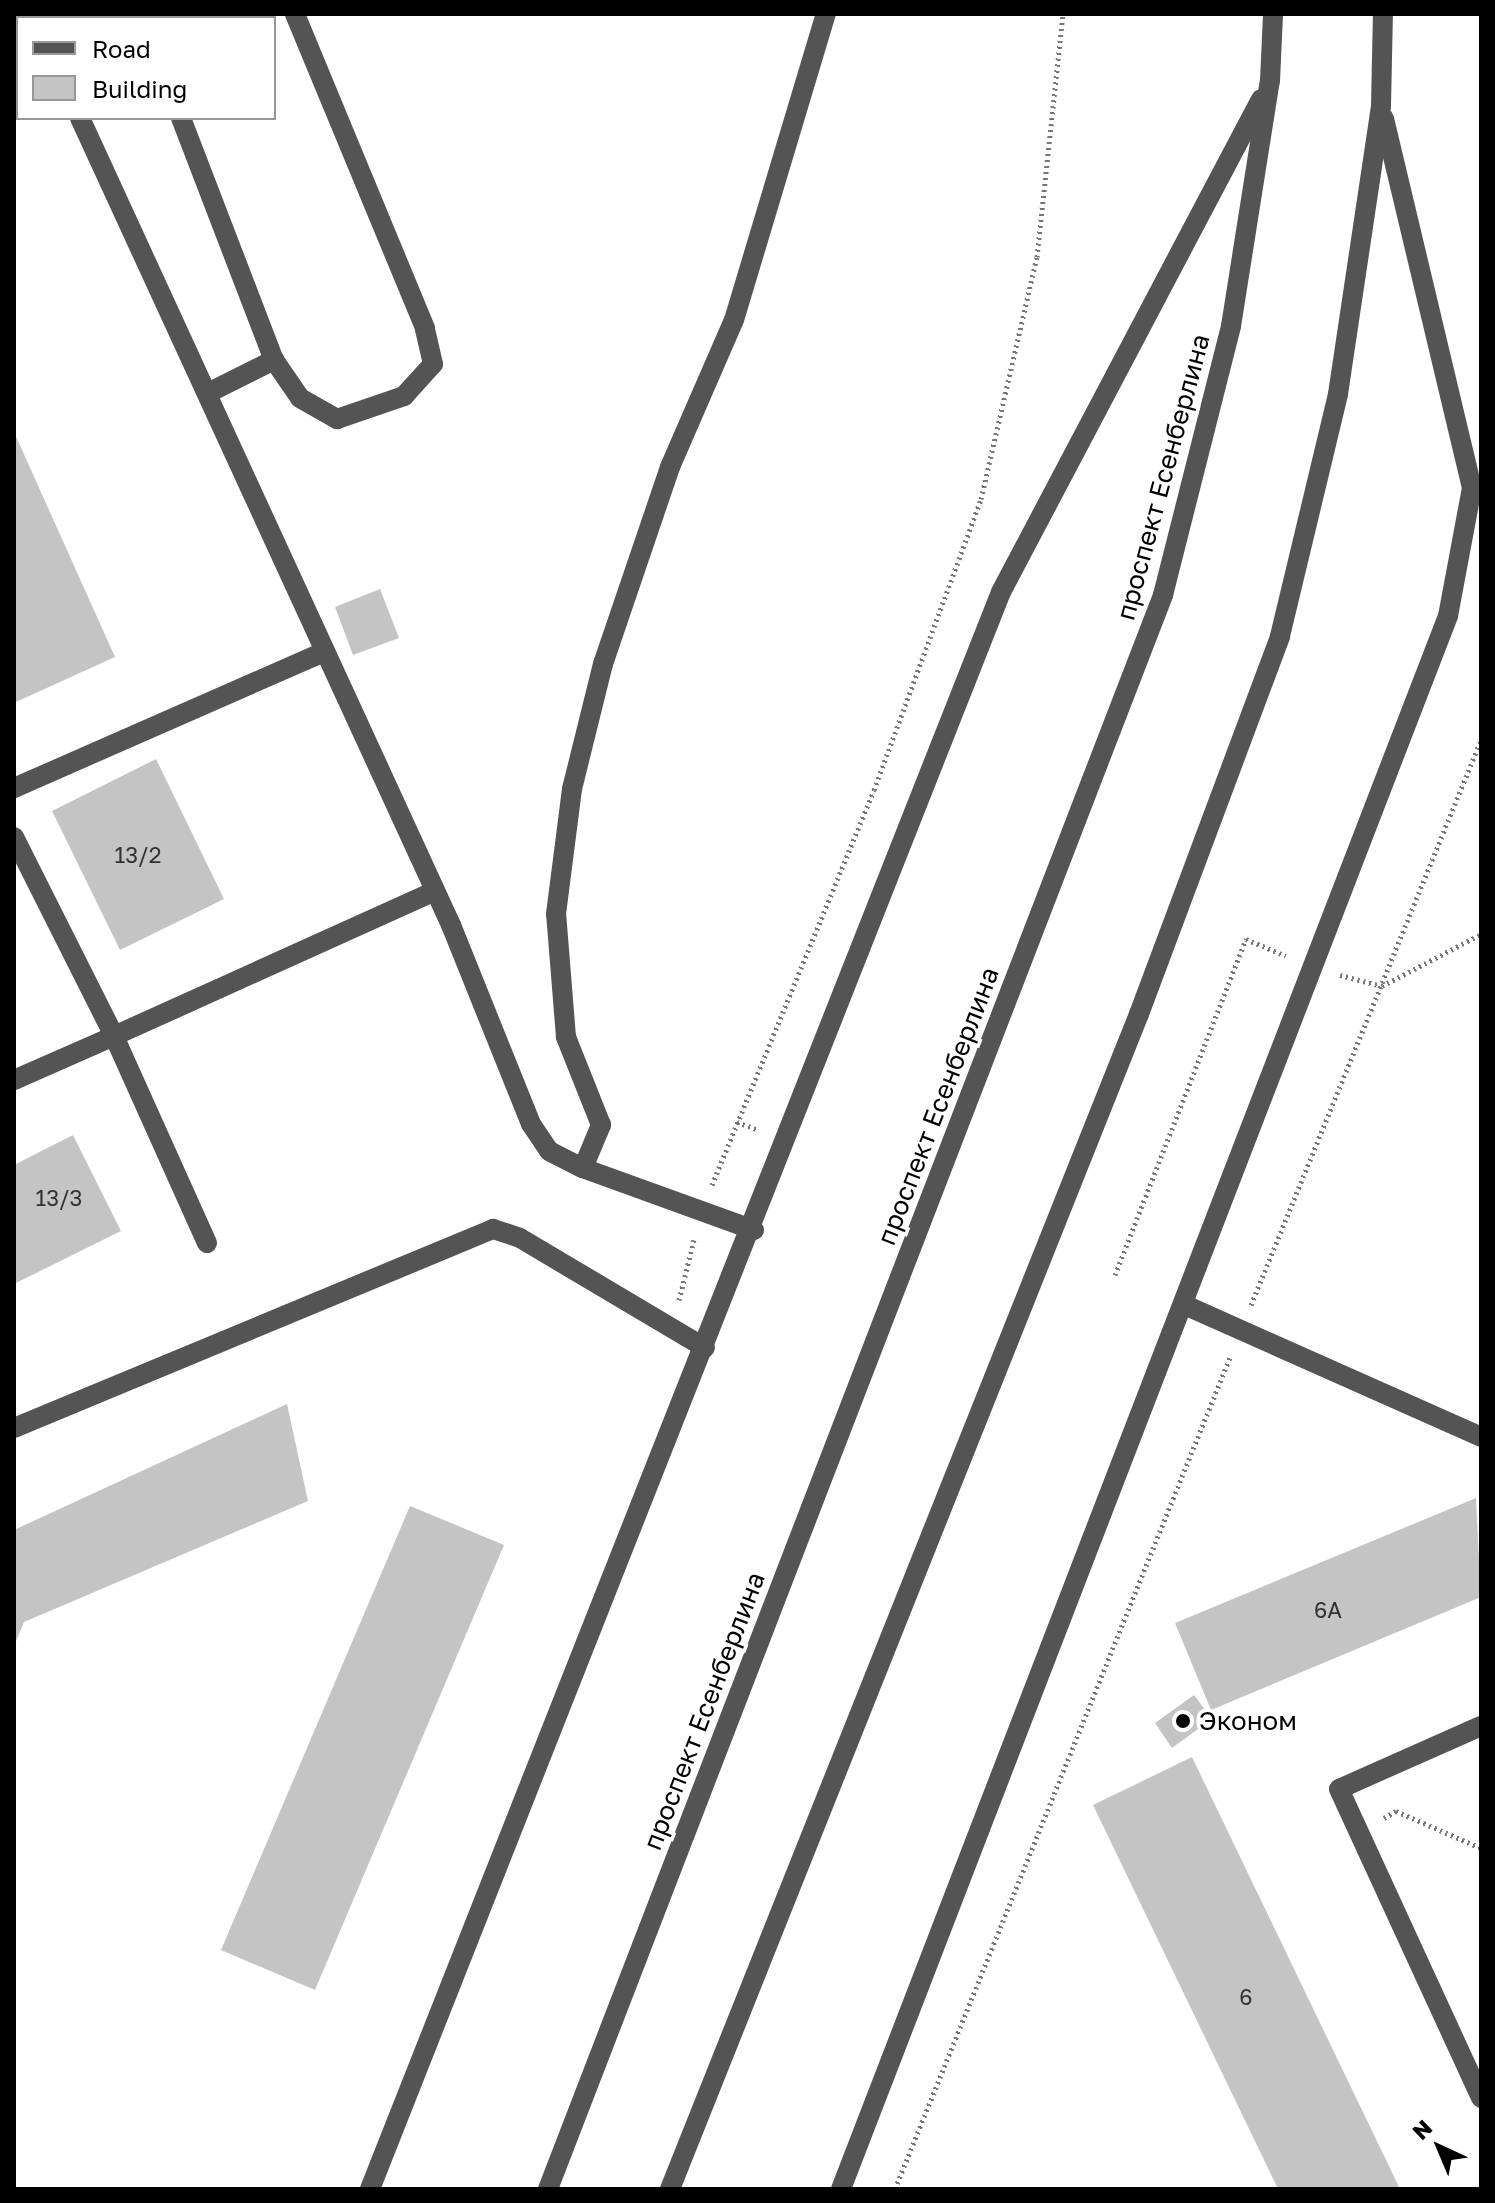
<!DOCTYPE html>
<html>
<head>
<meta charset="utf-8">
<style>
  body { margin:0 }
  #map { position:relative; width:1495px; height:2203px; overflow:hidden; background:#fff; font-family:"Golos Text",sans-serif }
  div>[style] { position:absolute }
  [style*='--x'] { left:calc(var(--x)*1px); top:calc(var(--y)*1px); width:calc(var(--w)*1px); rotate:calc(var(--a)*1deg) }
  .building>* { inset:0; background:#c4c4c4 }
  .path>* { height:5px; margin-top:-2.5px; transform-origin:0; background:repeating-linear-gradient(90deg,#767676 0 2px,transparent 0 6px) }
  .minor>* { height:20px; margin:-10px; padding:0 10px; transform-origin:10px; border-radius:10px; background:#545454 }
  .dots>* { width:22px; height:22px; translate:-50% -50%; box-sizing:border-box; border:4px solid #fff; border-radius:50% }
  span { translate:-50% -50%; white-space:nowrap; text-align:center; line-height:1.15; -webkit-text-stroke:7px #fff; paint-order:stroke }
  .number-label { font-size:22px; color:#313131 }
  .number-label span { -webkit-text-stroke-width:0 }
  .street-label { font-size:26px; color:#000 }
  .poi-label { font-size:26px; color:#000 }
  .left { translate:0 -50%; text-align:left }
  .frame { position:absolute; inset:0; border:16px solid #000; pointer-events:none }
  .legend { position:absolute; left:16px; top:16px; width:260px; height:104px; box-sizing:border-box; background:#fff; border:2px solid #999; margin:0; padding:10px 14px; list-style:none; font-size:24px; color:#000 }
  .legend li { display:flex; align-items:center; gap:16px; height:40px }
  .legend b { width:40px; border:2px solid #999 }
  .north { position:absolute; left:1399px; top:2107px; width:80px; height:80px; -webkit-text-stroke:6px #fff; paint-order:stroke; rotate:316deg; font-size:22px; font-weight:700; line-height:32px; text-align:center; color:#000 }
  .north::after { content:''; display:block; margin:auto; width:28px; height:36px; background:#000; clip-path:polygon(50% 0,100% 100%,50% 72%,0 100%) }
</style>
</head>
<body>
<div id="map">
  <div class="building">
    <i style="clip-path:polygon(14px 432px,115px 657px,16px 702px,14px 697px)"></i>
    <i style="clip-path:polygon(380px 589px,399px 638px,353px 655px,335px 607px)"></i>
    <i style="clip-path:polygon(156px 759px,224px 899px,120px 950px,52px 811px)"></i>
    <i style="clip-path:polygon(73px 1135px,121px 1231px,14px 1284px,14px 1165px)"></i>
    <i style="clip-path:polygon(287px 1404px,308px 1501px,24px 1622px,14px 1646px,14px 1530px)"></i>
    <i style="clip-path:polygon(1476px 1498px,1481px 1597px,1211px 1710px,1175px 1623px)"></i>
    <i style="clip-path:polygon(410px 1506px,504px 1545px,315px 1990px,221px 1950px)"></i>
    <i style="clip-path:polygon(1194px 1695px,1212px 1719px,1172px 1748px,1155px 1723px)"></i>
    <i style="clip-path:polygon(1192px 1757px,1400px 2189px,1278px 2189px,1093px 1805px)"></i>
  </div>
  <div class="path">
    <i style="--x:1340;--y:975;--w:43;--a:14.7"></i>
    <i style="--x:1382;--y:986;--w:112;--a:-27.7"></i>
    <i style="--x:737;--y:1122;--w:23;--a:20"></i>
    <i style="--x:712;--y:1185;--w:427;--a:-67.7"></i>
    <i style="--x:874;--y:790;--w:310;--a:-69.8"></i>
    <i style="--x:981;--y:499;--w:248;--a:-77"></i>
    <i style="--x:1037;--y:257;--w:244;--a:-83.9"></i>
    <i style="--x:1115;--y:1275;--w:361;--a:-68.7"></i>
    <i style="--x:1246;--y:939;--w:43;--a:23"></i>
    <i style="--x:679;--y:1300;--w:62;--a:-76"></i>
    <i style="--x:1251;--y:1305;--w:610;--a:-67.85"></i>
    <i style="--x:1384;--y:1818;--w:14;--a:-30"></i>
    <i style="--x:1396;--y:1811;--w:93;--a:23.5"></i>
    <i style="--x:895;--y:2189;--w:899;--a:-68.06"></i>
  </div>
  <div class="minor">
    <i style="--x:32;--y:14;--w:4;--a:63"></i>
    <i style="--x:155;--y:18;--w:4;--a:-76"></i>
    <i style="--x:14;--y:66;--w:4;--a:-27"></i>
    <i style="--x:80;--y:118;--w:888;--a:65.31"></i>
    <i style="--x:451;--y:925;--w:214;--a:68.1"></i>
    <i style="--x:531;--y:1124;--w:32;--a:56"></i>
    <i style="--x:549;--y:1151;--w:38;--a:27"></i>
    <i style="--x:181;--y:118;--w:259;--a:69"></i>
    <i style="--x:274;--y:360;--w:46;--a:55.6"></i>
    <i style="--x:300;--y:398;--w:43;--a:29.6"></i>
    <i style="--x:337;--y:419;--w:71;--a:-18.9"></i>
    <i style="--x:404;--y:396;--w:43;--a:-47.8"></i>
    <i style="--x:433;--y:364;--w:37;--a:-103"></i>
    <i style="--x:425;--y:328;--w:340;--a:-112.5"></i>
    <i style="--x:210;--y:392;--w:72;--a:-26.6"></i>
    <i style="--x:14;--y:788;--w:339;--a:-23.7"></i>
    <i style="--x:14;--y:837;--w:223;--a:63.3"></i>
    <i style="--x:114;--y:1036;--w:352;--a:-24.3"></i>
    <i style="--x:14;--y:1080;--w:109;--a:-23.7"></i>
    <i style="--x:114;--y:1036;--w:227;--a:65.8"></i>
    <i style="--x:754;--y:1230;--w:182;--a:-160.1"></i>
    <i style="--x:583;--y:1168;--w:47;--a:-67.3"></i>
    <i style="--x:601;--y:1125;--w:95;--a:-111.7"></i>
    <i style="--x:566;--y:1037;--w:123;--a:-94.6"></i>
    <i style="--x:556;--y:914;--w:126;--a:-82.7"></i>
    <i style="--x:572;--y:789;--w:129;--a:-76.1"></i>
    <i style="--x:603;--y:664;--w:208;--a:-71.2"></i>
    <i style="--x:670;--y:467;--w:160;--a:-66.5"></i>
    <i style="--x:734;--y:320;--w:320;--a:-73.3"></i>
    <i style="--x:1187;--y:1306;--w:322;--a:24"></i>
    <i style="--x:14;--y:1428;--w:519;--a:-22.56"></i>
    <i style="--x:493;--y:1229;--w:28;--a:18"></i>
    <i style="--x:520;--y:1238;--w:215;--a:30.7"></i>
    <i style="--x:1481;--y:1726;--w:155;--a:156.1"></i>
    <i style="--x:1339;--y:1789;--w:340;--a:65.3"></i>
    <i style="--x:370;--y:2189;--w:1717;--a:-68.44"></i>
    <i style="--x:1001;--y:592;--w:557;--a:-62.19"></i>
    <i style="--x:548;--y:2189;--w:1709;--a:-68.9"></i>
    <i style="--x:1163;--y:595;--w:277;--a:-75.8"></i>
    <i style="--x:1231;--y:326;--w:248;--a:-81"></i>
    <i style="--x:1270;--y:81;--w:67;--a:-87.4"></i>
    <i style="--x:670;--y:2189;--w:1265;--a:-68.24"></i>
    <i style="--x:1139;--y:1014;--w:403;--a:-69.5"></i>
    <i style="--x:1280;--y:636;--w:249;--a:-76.5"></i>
    <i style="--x:1338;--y:394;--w:291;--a:-81.5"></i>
    <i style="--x:1381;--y:106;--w:92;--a:-88.8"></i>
    <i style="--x:841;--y:2189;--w:1686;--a:-68.9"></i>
    <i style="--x:1448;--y:616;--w:130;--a:-79.4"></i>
    <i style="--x:1472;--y:488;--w:380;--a:-103.4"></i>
  </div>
  <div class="dots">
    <i style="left:1183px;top:1721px;background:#000"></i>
  </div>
  <div class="number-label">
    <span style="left:138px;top:855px">13/2</span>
    <span style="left:59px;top:1198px">13/3</span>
    <span style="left:1328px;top:1610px">6А</span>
    <span style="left:1246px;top:1997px">6</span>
  </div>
  <div class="street-label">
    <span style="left:1163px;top:477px;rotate:-75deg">проспект Есенберлина</span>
    <span style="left:938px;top:1106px;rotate:-69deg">проспект Есенберлина</span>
    <span style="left:704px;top:1711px;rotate:-69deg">проспект Есенберлина</span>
  </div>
  <div class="poi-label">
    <span class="left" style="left:1199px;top:1721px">Эконом</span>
  </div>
  <div class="frame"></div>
  <ul class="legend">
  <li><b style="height:10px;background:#545454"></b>Road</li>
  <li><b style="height:22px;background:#c4c4c4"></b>Building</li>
  </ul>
  <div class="north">N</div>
</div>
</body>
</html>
